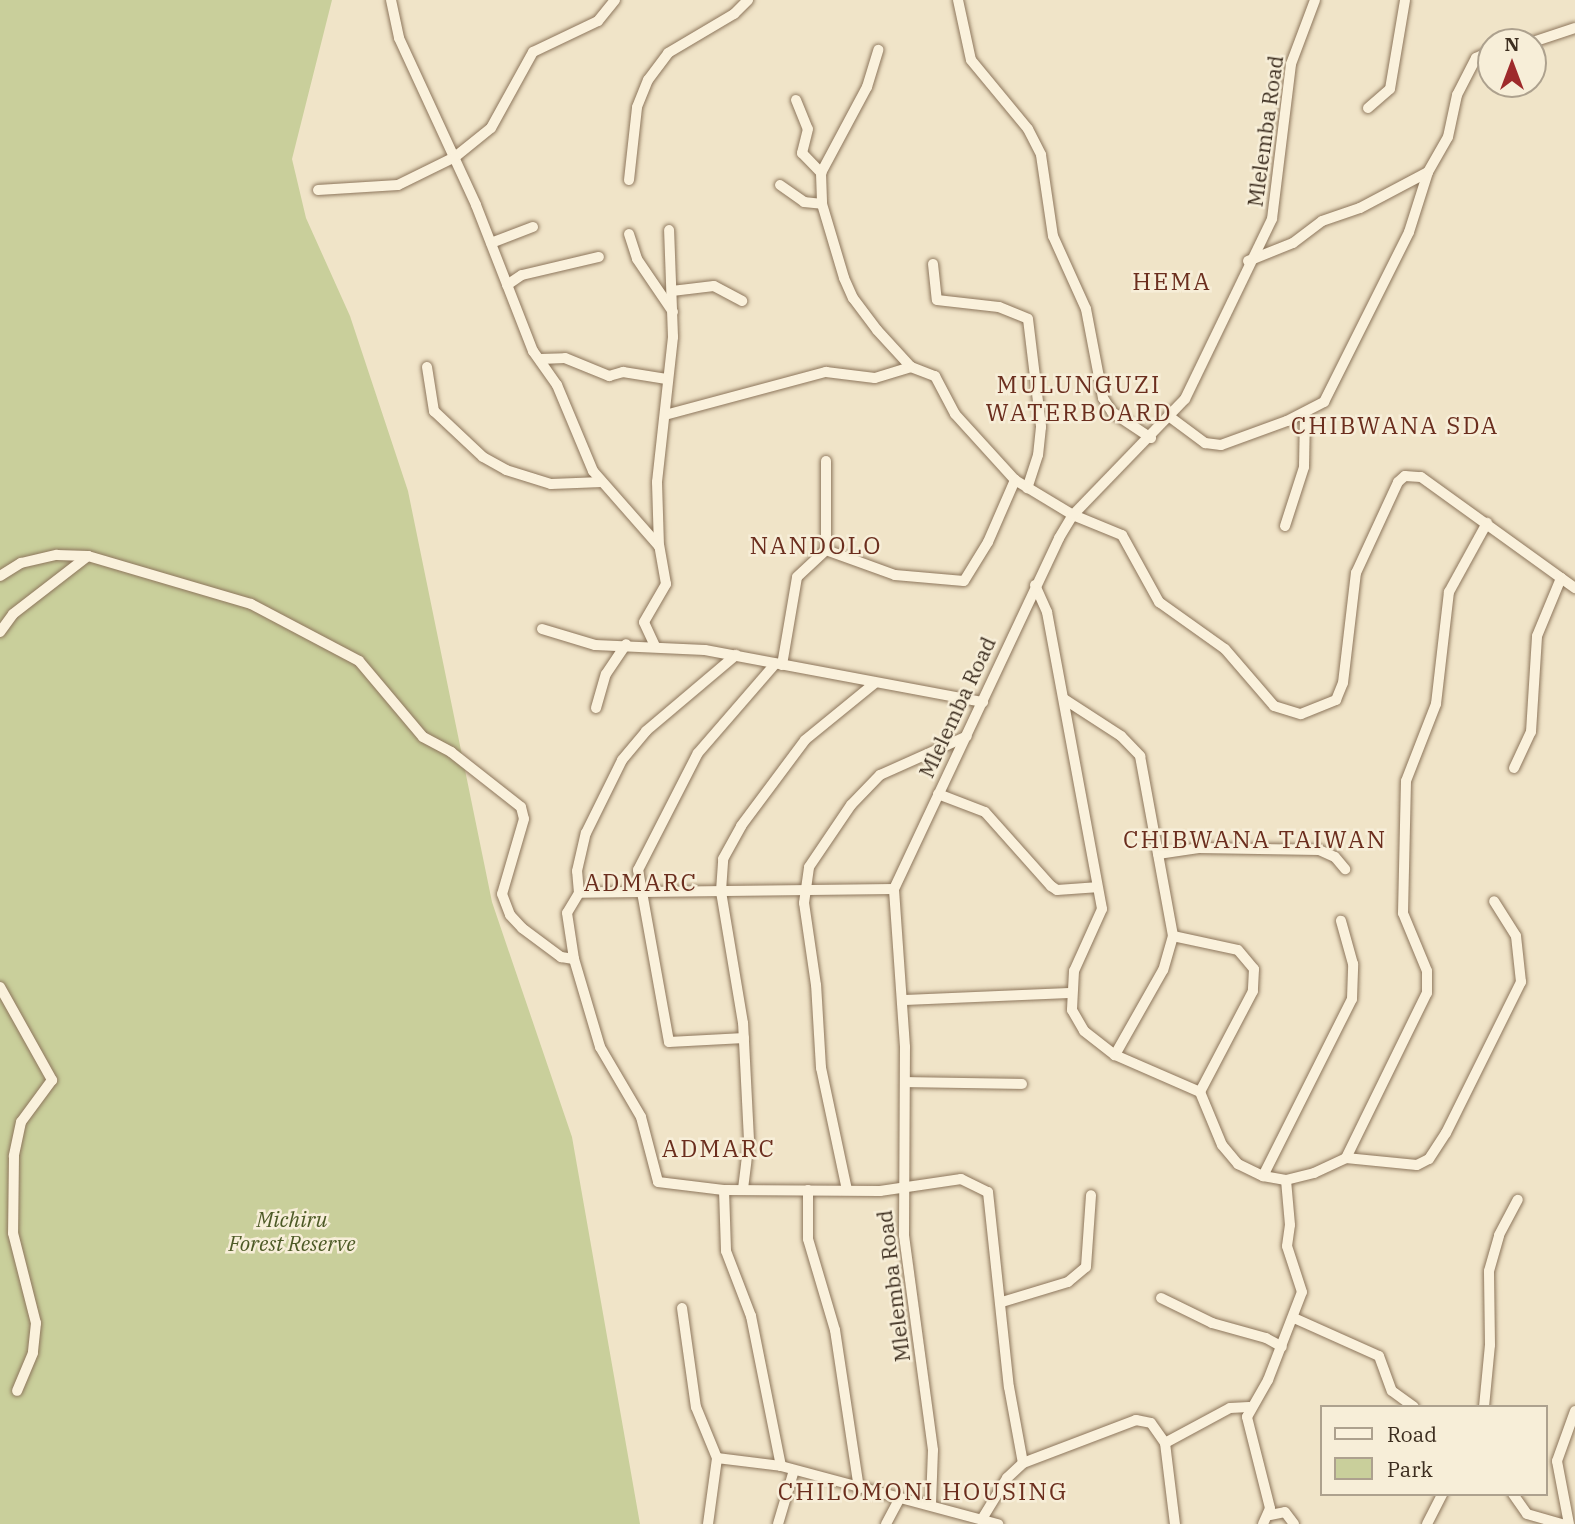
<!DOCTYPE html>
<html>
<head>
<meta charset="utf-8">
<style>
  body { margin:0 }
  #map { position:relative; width:1575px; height:1524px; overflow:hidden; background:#f0e4c8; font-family:"IBM Plex Serif",serif }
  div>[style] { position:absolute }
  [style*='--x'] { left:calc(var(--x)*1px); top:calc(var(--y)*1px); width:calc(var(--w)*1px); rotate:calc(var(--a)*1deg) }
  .green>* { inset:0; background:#c9cf9b }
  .roads { filter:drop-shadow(0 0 2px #8d765c) drop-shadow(0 0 2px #8d765c) }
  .minor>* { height:10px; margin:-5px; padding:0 5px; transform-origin:5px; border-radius:5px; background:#faf1dc }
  span { translate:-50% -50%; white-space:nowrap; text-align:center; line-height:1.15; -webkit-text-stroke:5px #f7eed8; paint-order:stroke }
  .street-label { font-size:21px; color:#3d2e20 }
  .park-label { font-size:21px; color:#4d5a26; font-style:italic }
  .quarter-label { font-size:24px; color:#6b2e1e; letter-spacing:2px }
  .legend { position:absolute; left:1320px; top:1405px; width:228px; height:91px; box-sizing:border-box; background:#f7eed8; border:2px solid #ada18e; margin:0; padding:9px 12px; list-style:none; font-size:21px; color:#3d2e20 }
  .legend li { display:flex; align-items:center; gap:14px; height:35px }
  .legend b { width:35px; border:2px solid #ada18e }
  .north { position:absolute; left:1477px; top:28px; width:70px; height:70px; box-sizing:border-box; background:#f7eed8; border:2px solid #ada18e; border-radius:50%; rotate:0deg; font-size:19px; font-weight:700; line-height:28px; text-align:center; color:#3d2e20 }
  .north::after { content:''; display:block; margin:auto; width:24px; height:32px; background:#9e2a2b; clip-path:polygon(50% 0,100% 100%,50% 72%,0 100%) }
</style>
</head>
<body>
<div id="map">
  <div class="green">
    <i style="clip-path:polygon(0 0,332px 0,292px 159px,306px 218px,350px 316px,408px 491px,492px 902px,572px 1137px,640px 1524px,0 1524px)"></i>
  </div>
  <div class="roads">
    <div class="minor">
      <i style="--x:391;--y:0;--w:39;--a:78"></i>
      <i style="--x:399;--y:38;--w:184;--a:65.2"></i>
      <i style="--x:476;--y:205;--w:157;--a:68.7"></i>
      <i style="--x:533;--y:351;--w:42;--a:54.8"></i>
      <i style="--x:557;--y:385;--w:93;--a:67.3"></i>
      <i style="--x:593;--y:471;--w:100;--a:48.7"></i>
      <i style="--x:958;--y:0;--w:61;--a:77.8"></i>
      <i style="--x:971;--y:60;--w:89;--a:50.4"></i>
      <i style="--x:1028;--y:129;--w:29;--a:63"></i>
      <i style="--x:1041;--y:155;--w:82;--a:81.6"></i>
      <i style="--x:1053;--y:236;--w:80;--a:65.7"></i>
      <i style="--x:1086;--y:309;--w:91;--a:79.2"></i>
      <i style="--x:1103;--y:398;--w:17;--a:57"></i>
      <i style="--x:1112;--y:412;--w:47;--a:33.7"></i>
      <i style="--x:1533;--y:42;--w:44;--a:-18.4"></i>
      <i style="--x:796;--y:100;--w:31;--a:68"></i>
      <i style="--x:808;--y:129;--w:25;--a:104"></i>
      <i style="--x:802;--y:153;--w:28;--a:46"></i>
      <i style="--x:821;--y:173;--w:31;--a:88"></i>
      <i style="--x:822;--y:204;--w:77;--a:73.4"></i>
      <i style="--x:844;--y:278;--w:22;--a:66"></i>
      <i style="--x:853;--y:298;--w:40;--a:53"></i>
      <i style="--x:877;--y:330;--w:50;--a:47.4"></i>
      <i style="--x:911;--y:367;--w:26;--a:21"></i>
      <i style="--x:935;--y:376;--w:43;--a:62.2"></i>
      <i style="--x:955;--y:414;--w:89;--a:47.7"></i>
      <i style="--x:1015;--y:480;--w:68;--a:31.1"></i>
      <i style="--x:1073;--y:515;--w:53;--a:22.2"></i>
      <i style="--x:1122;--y:535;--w:77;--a:61.1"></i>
      <i style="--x:1159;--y:602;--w:81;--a:35.5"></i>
      <i style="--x:1225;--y:649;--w:75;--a:49.3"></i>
      <i style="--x:1274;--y:706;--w:28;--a:17"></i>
      <i style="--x:1301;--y:714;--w:38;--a:-22"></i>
      <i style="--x:1336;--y:700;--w:18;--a:-68"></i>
      <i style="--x:1343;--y:683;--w:111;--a:-83.3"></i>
      <i style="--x:1356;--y:573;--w:100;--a:-65.2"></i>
      <i style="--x:1398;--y:482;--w:9;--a:-41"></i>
      <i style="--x:1405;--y:476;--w:16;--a:4"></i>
      <i style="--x:1421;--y:477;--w:190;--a:35.8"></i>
      <i style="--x:1368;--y:108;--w:29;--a:-41"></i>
      <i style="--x:1390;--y:89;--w:90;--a:-80.4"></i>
      <i style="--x:821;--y:173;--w:98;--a:-61.9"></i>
      <i style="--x:867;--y:87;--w:39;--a:-73"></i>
      <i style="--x:629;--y:180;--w:73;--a:-83.7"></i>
      <i style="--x:637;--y:107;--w:29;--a:-68"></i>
      <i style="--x:648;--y:80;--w:34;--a:-53"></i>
      <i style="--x:668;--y:53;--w:77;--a:-30.6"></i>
      <i style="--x:734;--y:14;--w:20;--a:-45"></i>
      <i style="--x:780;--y:185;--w:29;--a:35"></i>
      <i style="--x:804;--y:202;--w:18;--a:6"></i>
      <i style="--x:318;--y:190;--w:80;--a:-3.6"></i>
      <i style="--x:398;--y:185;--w:64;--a:-26.2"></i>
      <i style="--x:455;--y:157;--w:46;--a:-38.9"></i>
      <i style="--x:491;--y:128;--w:87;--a:-61.1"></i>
      <i style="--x:533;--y:52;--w:72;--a:-25.5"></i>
      <i style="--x:598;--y:21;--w:27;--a:-51"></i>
      <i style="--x:629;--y:234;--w:26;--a:72"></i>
      <i style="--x:637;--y:259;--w:64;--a:55.8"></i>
      <i style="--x:491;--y:243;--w:45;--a:-20.9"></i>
      <i style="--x:1248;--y:261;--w:48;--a:-21.8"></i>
      <i style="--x:1293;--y:243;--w:36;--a:-37"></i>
      <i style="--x:1322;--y:221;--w:40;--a:-18.9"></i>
      <i style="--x:1360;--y:208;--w:77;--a:-27.9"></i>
      <i style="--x:933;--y:264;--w:36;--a:84"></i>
      <i style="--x:937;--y:300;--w:62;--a:6.4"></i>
      <i style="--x:999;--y:307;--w:31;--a:22"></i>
      <i style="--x:1028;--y:319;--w:109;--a:83.1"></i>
      <i style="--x:1041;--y:427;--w:28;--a:96"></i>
      <i style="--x:1038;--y:455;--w:35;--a:108"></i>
      <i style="--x:507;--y:285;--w:18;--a:-34"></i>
      <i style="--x:522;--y:275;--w:79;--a:-13.2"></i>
      <i style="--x:672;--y:291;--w:42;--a:-6.8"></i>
      <i style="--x:714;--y:286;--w:32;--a:28"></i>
      <i style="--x:540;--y:359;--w:25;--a:-2"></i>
      <i style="--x:565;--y:358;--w:48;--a:22.2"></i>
      <i style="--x:609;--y:376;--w:15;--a:-16"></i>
      <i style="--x:623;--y:372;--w:44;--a:9.2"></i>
      <i style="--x:427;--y:367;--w:45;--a:81"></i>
      <i style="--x:434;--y:411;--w:67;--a:43.2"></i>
      <i style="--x:483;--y:457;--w:26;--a:29"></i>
      <i style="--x:506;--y:470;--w:47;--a:17.3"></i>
      <i style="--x:551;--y:484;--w:51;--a:-2.2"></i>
      <i style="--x:665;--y:415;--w:167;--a:-15"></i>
      <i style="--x:826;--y:372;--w:49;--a:7"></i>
      <i style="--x:875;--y:378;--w:38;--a:-17"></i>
      <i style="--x:1170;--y:417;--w:44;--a:36.6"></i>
      <i style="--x:1205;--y:443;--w:16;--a:7"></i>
      <i style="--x:1221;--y:445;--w:70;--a:-20"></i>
      <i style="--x:1287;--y:421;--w:42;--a:-27.2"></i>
      <i style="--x:1324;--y:402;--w:190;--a:-63.4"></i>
      <i style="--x:1409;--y:232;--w:63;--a:-72.4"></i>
      <i style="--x:1428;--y:172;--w:40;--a:-60.3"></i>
      <i style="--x:1448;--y:137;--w:43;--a:-77.9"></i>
      <i style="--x:1457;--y:95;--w:42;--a:-62.8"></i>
      <i style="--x:1476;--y:58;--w:17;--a:-25"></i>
      <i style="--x:1285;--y:526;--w:62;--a:-72.1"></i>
      <i style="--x:1304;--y:467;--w:54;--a:-88.9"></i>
      <i style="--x:826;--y:550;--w:73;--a:19.9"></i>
      <i style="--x:895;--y:575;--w:69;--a:5"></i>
      <i style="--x:964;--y:581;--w:46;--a:-58.4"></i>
      <i style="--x:988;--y:542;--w:68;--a:-66.5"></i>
      <i style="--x:0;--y:576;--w:25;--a:-32"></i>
      <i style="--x:21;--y:563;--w:37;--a:-13"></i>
      <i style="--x:57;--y:555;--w:31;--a:2"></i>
      <i style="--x:88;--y:556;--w:170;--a:16.4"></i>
      <i style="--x:251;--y:604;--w:122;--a:27.8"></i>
      <i style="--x:359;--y:661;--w:99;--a:49.9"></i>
      <i style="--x:423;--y:737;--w:32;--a:28"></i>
      <i style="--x:451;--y:752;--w:89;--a:38.2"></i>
      <i style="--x:521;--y:807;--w:12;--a:76"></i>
      <i style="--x:524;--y:819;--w:78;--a:106.3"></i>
      <i style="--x:502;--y:894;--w:22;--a:69"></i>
      <i style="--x:510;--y:915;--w:18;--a:47"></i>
      <i style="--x:522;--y:928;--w:49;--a:36.6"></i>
      <i style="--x:561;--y:957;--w:13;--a:9"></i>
      <i style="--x:1035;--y:585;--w:30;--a:66"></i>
      <i style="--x:1047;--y:612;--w:302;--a:79.5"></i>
      <i style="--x:1102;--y:909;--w:68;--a:114.3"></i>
      <i style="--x:1074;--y:971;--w:39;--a:93"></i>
      <i style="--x:1072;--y:1010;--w:24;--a:60"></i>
      <i style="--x:1084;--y:1031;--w:39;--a:38"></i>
      <i style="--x:1115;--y:1055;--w:93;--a:23.5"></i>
      <i style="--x:1200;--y:1092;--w:57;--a:67.5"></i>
      <i style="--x:1222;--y:1145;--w:25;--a:50"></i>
      <i style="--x:1238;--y:1164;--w:28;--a:26"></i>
      <i style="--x:1263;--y:1176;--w:23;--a:10"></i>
      <i style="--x:1286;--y:1180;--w:29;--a:-14"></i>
      <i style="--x:1314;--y:1173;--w:35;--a:-25"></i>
      <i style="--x:1346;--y:1158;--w:184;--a:-63.9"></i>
      <i style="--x:1427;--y:993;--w:22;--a:-90"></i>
      <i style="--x:1427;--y:971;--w:63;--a:-112.5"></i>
      <i style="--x:1403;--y:913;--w:132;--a:-88.7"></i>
      <i style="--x:1406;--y:781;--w:83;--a:-68.7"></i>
      <i style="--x:1436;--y:704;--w:113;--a:-83.4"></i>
      <i style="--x:1449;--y:592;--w:79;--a:-61.2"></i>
      <i style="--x:542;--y:629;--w:55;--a:16.8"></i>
      <i style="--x:595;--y:645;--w:110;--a:2.6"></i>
      <i style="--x:705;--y:650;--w:283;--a:10.6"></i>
      <i style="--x:0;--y:632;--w:22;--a:-54"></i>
      <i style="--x:13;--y:614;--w:95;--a:-37.7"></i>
      <i style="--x:655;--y:646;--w:26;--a:-115"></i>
      <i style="--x:644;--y:622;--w:44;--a:-59.9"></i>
      <i style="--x:666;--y:584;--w:39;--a:-100"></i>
      <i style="--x:659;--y:546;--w:64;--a:-91.8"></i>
      <i style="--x:657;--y:482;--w:146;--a:-83.7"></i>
      <i style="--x:673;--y:337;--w:107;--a:-92.1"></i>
      <i style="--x:782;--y:665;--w:89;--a:-80.3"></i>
      <i style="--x:797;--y:577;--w:40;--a:-43"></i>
      <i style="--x:826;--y:550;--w:89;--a:-90"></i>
      <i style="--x:1064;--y:699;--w:68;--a:33"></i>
      <i style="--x:1121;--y:736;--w:28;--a:46"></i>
      <i style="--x:1140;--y:756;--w:183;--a:79.6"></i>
      <i style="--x:1173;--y:936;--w:35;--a:106"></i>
      <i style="--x:1163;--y:970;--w:98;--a:119.5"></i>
      <i style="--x:596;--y:708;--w:35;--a:-74"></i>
      <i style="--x:606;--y:674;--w:36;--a:-56"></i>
      <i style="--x:1514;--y:768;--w:40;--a:-65"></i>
      <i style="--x:1531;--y:732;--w:96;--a:-86.4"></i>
      <i style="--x:1537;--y:636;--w:63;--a:-67.5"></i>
      <i style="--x:938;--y:794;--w:50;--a:21"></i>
      <i style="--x:985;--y:812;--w:99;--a:48.3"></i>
      <i style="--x:1051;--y:886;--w:7;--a:34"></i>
      <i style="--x:1057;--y:890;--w:39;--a:-4"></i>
      <i style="--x:1158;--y:854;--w:41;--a:-8.3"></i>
      <i style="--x:1199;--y:848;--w:120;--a:1"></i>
      <i style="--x:1319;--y:850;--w:17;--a:24"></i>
      <i style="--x:1335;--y:857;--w:16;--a:50"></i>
      <i style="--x:894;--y:889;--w:315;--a:179.3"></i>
      <i style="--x:579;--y:893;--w:23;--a:121"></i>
      <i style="--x:567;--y:913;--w:47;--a:81.3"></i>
      <i style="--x:574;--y:959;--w:92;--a:73.5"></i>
      <i style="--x:600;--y:1047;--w:81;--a:59.6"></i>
      <i style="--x:641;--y:1117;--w:67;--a:75.3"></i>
      <i style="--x:658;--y:1182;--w:66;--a:6.9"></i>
      <i style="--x:724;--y:1190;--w:156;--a:0.4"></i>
      <i style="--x:880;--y:1191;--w:82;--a:-8.4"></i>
      <i style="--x:961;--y:1179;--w:30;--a:26"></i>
      <i style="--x:988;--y:1192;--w:196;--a:83.9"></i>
      <i style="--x:1009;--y:1387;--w:77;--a:79.6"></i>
      <i style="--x:579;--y:893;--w:22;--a:-95"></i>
      <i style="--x:577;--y:871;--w:39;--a:-77"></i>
      <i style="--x:586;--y:833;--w:81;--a:-63.7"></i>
      <i style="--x:622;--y:760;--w:38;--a:-50"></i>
      <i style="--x:646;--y:731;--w:118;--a:-40.2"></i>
      <i style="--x:1173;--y:936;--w:66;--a:12.2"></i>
      <i style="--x:1238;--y:950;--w:25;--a:50"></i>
      <i style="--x:1254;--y:969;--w:22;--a:93"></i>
      <i style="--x:1253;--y:991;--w:114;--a:117.7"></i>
      <i style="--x:0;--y:987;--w:107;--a:60.8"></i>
      <i style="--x:52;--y:1080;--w:52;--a:126.4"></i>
      <i style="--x:21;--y:1122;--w:35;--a:102"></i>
      <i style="--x:14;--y:1156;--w:77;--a:90.7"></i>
      <i style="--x:13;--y:1233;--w:93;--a:75.7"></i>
      <i style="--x:36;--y:1323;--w:30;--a:96"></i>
      <i style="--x:33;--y:1353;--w:41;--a:112.8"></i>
      <i style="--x:904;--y:1000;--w:166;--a:-2.4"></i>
      <i style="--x:744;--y:1038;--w:75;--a:176.9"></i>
      <i style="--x:669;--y:1042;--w:175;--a:-100.2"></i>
      <i style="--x:638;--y:870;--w:131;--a:-62.9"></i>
      <i style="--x:698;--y:753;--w:118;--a:-49.1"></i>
      <i style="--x:906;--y:1082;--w:116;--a:1"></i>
      <i style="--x:1346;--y:1158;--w:71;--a:5.6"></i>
      <i style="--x:1417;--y:1165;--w:13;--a:-27"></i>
      <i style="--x:1429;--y:1159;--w:31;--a:-57"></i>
      <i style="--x:1446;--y:1133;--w:169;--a:-63.6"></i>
      <i style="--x:1521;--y:982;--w:46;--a:-96.2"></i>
      <i style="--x:1516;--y:936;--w:41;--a:-122.2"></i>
      <i style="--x:1263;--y:1176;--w:198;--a:-63.3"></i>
      <i style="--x:1352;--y:999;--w:35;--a:-88"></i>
      <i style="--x:1353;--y:964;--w:45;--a:-105.6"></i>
      <i style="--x:743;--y:1189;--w:49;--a:-83"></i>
      <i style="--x:749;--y:1140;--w:117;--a:-92.9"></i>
      <i style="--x:743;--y:1023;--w:134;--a:-99.5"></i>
      <i style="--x:721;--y:891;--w:32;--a:-86"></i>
      <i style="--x:723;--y:859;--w:38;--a:-61"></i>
      <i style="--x:741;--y:826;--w:107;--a:-53.3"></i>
      <i style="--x:805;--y:740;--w:90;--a:-39.2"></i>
      <i style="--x:724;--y:1190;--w:61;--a:88.1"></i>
      <i style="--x:726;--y:1251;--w:70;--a:69"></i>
      <i style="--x:751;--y:1316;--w:153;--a:78.7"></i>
      <i style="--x:808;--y:1190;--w:49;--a:90"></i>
      <i style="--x:808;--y:1239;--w:95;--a:73.5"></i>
      <i style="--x:835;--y:1330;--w:160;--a:81.4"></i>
      <i style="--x:847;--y:1190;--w:125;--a:-102"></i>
      <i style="--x:821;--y:1068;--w:83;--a:-93.4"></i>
      <i style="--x:816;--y:985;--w:83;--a:-98.3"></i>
      <i style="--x:804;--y:903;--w:36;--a:-82"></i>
      <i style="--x:809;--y:867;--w:75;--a:-55.9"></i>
      <i style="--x:851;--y:805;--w:42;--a:-46"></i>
      <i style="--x:880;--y:775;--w:95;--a:-24.1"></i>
      <i style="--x:1161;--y:1298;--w:57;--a:26.1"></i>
      <i style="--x:1212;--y:1323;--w:56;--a:15.5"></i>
      <i style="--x:1266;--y:1338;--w:18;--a:29"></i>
      <i style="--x:1002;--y:1302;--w:69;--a:-16.9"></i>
      <i style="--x:1068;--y:1282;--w:23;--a:-40"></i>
      <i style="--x:1086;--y:1267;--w:72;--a:-86"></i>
      <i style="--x:682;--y:1308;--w:100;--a:82"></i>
      <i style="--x:696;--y:1407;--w:55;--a:67.6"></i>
      <i style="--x:717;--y:1458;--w:64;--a:7.1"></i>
      <i style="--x:781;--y:1466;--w:225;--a:15"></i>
      <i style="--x:1294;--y:1318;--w:93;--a:24.1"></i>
      <i style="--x:1379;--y:1356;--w:37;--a:70"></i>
      <i style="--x:1392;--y:1391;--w:27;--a:36"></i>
      <i style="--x:1484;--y:1407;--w:62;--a:-84.5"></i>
      <i style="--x:1490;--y:1345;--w:74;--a:-90.8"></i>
      <i style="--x:1489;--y:1271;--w:37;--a:-74"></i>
      <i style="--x:1499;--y:1235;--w:40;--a:-62"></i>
      <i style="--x:1165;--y:1443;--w:74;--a:-28.3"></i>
      <i style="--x:1230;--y:1408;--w:19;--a:-3"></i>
      <i style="--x:1513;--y:1494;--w:24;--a:55"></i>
      <i style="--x:1527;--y:1514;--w:37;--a:16"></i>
      <i style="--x:931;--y:1504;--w:54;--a:-87.9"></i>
      <i style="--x:933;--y:1450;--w:217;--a:-97.7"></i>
      <i style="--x:904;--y:1235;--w:188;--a:-89.7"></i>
      <i style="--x:905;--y:1047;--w:158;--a:-94"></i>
      <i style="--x:894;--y:889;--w:388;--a:-64.8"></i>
      <i style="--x:1059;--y:538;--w:27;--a:-59"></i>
      <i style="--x:1073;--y:515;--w:161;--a:-46"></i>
      <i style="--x:1185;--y:399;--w:200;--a:-64.2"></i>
      <i style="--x:1272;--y:219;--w:156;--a:-83"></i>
      <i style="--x:1291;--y:64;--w:68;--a:-69.4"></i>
      <i style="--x:1270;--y:1515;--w:15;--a:-11"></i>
      <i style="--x:1285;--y:1512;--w:15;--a:53"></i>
      <i style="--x:982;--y:1519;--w:48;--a:-58.6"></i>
      <i style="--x:1007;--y:1478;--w:22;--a:-43"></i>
      <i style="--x:1023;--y:1463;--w:121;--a:-20.8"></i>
      <i style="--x:1136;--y:1420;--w:15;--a:11"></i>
      <i style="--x:1151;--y:1423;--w:24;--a:55"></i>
      <i style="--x:1165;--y:1443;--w:82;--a:83"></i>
      <i style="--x:708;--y:1524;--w:67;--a:-82.2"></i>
      <i style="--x:778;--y:1524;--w:56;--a:-73.5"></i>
      <i style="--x:886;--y:1524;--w:30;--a:-62"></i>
      <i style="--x:1263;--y:1524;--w:17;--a:-66"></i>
      <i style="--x:1270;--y:1508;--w:94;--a:-104.2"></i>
      <i style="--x:1247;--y:1417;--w:43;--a:-60.4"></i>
      <i style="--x:1268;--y:1380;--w:94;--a:-68.9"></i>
      <i style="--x:1302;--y:1292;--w:48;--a:-108.1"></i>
      <i style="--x:1287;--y:1246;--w:21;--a:-82"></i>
      <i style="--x:1290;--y:1225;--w:45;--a:-95.1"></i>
      <i style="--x:1427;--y:1524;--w:34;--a:-63"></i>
      <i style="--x:1569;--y:1524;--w:64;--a:-100.8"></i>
      <i style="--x:1557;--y:1461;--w:53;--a:-70.2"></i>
    </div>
  </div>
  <div class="street-label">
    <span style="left:1265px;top:131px;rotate:-82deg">Mlelemba Road</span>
    <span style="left:957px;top:707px;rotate:-65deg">Mlelemba Road</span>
    <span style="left:893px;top:1286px;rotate:-97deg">Mlelemba Road</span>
  </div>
  <div class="park-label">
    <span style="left:292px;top:1231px">Michiru<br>Forest Reserve</span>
  </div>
  <div class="quarter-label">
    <span style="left:1172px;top:282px">HEMA</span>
    <span style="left:1079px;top:399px">MULUNGUZI<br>WATERBOARD</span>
    <span style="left:1395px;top:426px">CHIBWANA SDA</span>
    <span style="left:816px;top:546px">NANDOLO</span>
    <span style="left:1255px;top:840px">CHIBWANA TAIWAN</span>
    <span style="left:641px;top:883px">ADMARC</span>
    <span style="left:719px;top:1149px">ADMARC</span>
    <span style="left:923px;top:1492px">CHILOMONI HOUSING</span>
  </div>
  <ul class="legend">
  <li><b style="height:9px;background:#faf1dc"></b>Road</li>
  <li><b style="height:19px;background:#c9cf9b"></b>Park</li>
  </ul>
  <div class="north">N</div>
</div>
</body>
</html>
